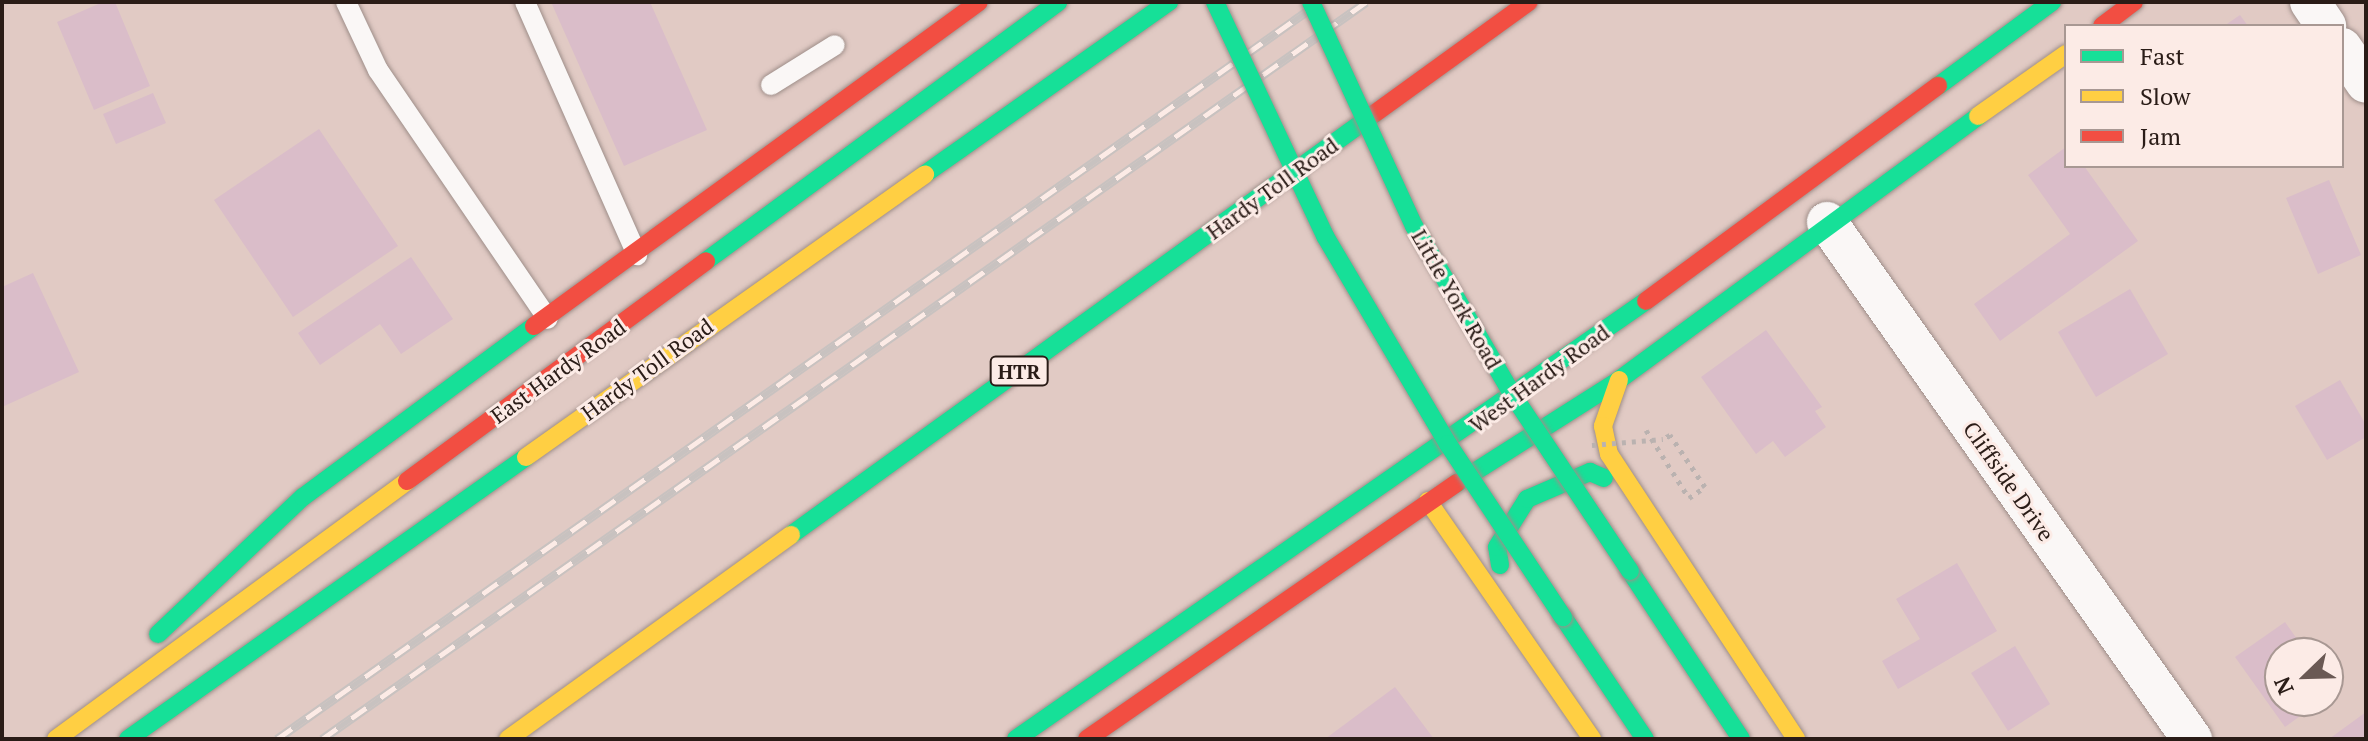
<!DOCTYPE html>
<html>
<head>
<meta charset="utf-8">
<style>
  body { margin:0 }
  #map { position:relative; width:2368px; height:741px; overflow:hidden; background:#e1cac4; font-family:"PT Serif",serif }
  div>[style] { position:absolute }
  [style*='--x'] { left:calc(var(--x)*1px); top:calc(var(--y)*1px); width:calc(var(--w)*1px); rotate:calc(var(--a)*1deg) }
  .building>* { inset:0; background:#dabdc9 }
  .path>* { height:5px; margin-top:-2.5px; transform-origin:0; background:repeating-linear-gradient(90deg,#bab2b0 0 4px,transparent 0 10px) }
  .roads { filter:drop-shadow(0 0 2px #9e8e89) drop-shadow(0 0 2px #9e8e89) }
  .lane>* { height:20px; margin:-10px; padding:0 10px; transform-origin:10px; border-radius:10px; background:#faf7f6 }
  .street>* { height:40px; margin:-20px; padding:0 20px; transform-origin:20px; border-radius:20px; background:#faf7f6 }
  .fast>* { height:18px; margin:-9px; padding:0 9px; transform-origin:9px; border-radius:9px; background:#16e098 }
  .slow>* { height:18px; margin:-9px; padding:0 9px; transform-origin:9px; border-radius:9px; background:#ffcf43 }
  .jam>* { height:18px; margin:-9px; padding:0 9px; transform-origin:9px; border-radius:9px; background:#f24e42 }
  .rail>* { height:9px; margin-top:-4.5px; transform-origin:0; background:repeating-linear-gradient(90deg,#fcebe6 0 18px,#c8c2c0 0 36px); box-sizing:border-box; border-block:2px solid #c8c2c0 }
  .path-bridge>* { height:5px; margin-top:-2.5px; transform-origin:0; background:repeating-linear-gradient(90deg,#bab2b0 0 4px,transparent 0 10px) }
  .bridges { filter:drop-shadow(0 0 2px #9e8e89) drop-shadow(0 0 2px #9e8e89) }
  .fast-bridge>* { height:18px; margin:-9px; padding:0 9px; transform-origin:9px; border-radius:9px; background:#16e098 }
  span { translate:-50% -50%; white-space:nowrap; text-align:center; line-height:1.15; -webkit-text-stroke:6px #fcebe6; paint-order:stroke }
  .shield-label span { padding:2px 6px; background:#fcebe6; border:2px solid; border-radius:6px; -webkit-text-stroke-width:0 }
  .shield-label { font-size:20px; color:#2a1c17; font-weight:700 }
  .street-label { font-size:22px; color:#2a1c17 }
  .frame { position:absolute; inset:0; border:4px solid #2a1c17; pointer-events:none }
  .legend { position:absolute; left:2064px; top:24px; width:280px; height:144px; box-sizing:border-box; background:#fcebe6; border:2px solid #a89893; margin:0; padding:10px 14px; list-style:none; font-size:24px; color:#2a1c17 }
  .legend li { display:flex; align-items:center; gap:16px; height:40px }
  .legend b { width:40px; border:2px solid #a89893 }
  .north { position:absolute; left:2264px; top:637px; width:80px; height:80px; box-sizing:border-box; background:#fcebe6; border:2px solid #a89893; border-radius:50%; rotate:247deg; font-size:22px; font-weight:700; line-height:32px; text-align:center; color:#2a1c17 }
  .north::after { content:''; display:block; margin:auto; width:28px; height:36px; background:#6a5954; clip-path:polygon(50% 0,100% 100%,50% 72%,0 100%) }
</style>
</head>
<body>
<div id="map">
  <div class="building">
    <i style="clip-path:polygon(103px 2px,115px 2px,150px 86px,94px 110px,57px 22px)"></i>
    <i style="clip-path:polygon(551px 2px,650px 2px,707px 130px,624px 166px)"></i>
    <i style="clip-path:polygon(2240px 15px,2248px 26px,2224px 26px)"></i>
    <i style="clip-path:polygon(153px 93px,166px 123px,116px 144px,103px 114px)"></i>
    <i style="clip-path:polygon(319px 129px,398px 246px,293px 317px,214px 200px)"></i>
    <i style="clip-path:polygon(2066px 147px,2066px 166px,2084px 166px,2138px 241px,2000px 341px,1974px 304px,2070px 234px,2028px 175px)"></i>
    <i style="clip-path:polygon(2329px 180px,2361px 255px,2318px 274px,2286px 198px)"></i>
    <i style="clip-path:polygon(411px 257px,453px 319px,401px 354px,380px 324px,320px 365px,298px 333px)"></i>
    <i style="clip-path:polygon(33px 273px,79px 372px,2px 407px,2px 287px)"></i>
    <i style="clip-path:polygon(2130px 289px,2168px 354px,2096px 397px,2058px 332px)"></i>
    <i style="clip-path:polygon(1766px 330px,1822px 407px,1815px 411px,1826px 427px,1785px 457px,1773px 441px,1756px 454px,1701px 377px)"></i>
    <i style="clip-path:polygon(2340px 380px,2366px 425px,2366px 437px,2327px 460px,2295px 406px)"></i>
    <i style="clip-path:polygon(1957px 563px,1997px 631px,1898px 689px,1882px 661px,1920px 639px,1896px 599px)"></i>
    <i style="clip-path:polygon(2285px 622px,2307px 653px,2280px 653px,2280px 701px,2321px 701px,2285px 727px,2235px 657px)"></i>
    <i style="clip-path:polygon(2015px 646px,2050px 704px,2008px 731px,1971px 673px)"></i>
    <i style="clip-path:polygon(1395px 687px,1434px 739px,1325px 739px)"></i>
    <i style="clip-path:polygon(2366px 712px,2366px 739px,2329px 739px)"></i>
  </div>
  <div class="path">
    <i style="--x:1646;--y:430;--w:80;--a:57.7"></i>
    <i style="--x:1689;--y:498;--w:19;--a:-35"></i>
    <i style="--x:1705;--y:487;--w:63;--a:-123.9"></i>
    <i style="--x:1670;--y:435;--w:8;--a:150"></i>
  </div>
  <div class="roads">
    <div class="lane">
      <i style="--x:346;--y:2;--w:75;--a:64.8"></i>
      <i style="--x:378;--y:70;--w:301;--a:55.7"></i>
      <i style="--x:525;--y:2;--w:277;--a:66.1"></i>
      <i style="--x:771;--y:85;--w:75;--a:-32"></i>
    </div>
    <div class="street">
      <i style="--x:2310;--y:2;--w:29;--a:56"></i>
      <i style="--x:2342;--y:48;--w:42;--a:55.6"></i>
      <i style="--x:1827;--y:222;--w:633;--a:54.78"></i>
    </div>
    <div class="fast">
      <i style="--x:1938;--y:86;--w:142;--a:-36.4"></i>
      <i style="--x:925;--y:174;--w:299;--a:-35.2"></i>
      <i style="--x:706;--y:261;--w:437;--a:-36.3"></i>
      <i style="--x:1457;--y:483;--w:192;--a:-32.4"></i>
      <i style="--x:1619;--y:380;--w:446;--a:-36.3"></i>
      <i style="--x:791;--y:535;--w:719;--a:-35.83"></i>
      <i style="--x:1500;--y:565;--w:18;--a:-99"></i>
      <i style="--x:1497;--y:547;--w:57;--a:-58"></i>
      <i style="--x:1527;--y:499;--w:69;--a:-23.2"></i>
      <i style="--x:1590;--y:472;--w:15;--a:23"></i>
      <i style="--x:1630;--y:571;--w:201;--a:56.5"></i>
      <i style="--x:1563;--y:617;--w:147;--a:56.1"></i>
      <i style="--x:158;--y:634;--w:199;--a:-43.4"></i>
      <i style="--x:303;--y:497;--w:287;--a:-36.5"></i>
      <i style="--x:128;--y:739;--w:488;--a:-35.3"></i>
      <i style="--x:1016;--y:739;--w:767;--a:-34.81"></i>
    </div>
    <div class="slow">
      <i style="--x:1978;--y:116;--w:108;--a:-35.2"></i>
      <i style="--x:1619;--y:380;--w:49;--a:109.2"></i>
      <i style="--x:1603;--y:426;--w:29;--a:78"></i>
      <i style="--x:1609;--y:454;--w:341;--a:56.7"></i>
      <i style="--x:526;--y:457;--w:489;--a:-35.3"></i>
      <i style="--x:1428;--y:501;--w:289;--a:55.4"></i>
      <i style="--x:56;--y:739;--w:436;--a:-36.3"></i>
      <i style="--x:508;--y:739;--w:349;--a:-35.8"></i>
    </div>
    <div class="jam">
      <i style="--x:2102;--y:26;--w:40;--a:-37"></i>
      <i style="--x:1374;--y:114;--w:191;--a:-35.9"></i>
      <i style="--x:1646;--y:301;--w:363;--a:-36.4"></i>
      <i style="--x:534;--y:326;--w:550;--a:-36.06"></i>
      <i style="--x:407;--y:481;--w:371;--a:-36.3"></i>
      <i style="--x:1087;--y:739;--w:450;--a:-34.7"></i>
    </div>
  </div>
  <div class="rail">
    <i style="--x:277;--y:739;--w:1277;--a:-35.25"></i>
    <i style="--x:322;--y:739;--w:1278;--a:-35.22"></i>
  </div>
  <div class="path-bridge">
    <i style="--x:1592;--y:445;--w:71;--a:-4.8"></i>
  </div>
  <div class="bridges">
    <div class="fast-bridge">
      <i style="--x:1215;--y:2;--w:259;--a:64.8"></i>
      <i style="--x:1325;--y:236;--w:242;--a:59.4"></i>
      <i style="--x:1448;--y:444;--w:208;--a:56.4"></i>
      <i style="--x:1311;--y:2;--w:247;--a:65.3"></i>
      <i style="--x:1414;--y:226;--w:198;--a:59.7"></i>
      <i style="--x:1514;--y:397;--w:209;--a:56.3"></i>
    </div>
  </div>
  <div class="shield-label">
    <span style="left:1019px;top:371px">HTR</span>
  </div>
  <div class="street-label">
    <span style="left:1272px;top:188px;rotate:-36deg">Hardy Toll Road</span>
    <span style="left:1457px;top:299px;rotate:60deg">Little York Road</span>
    <span style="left:647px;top:369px;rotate:-36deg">Hardy Toll Road</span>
    <span style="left:558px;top:371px;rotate:-36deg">East Hardy Road</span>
    <span style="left:1539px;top:378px;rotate:-36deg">West Hardy Road</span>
    <span style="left:2009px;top:481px;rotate:55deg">Cliffside Drive</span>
  </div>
  <div class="frame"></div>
  <ul class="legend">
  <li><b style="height:10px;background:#16e098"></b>Fast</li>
  <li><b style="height:10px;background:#ffcf43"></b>Slow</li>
  <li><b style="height:10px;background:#f24e42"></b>Jam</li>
  </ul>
  <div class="north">N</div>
</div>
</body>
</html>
